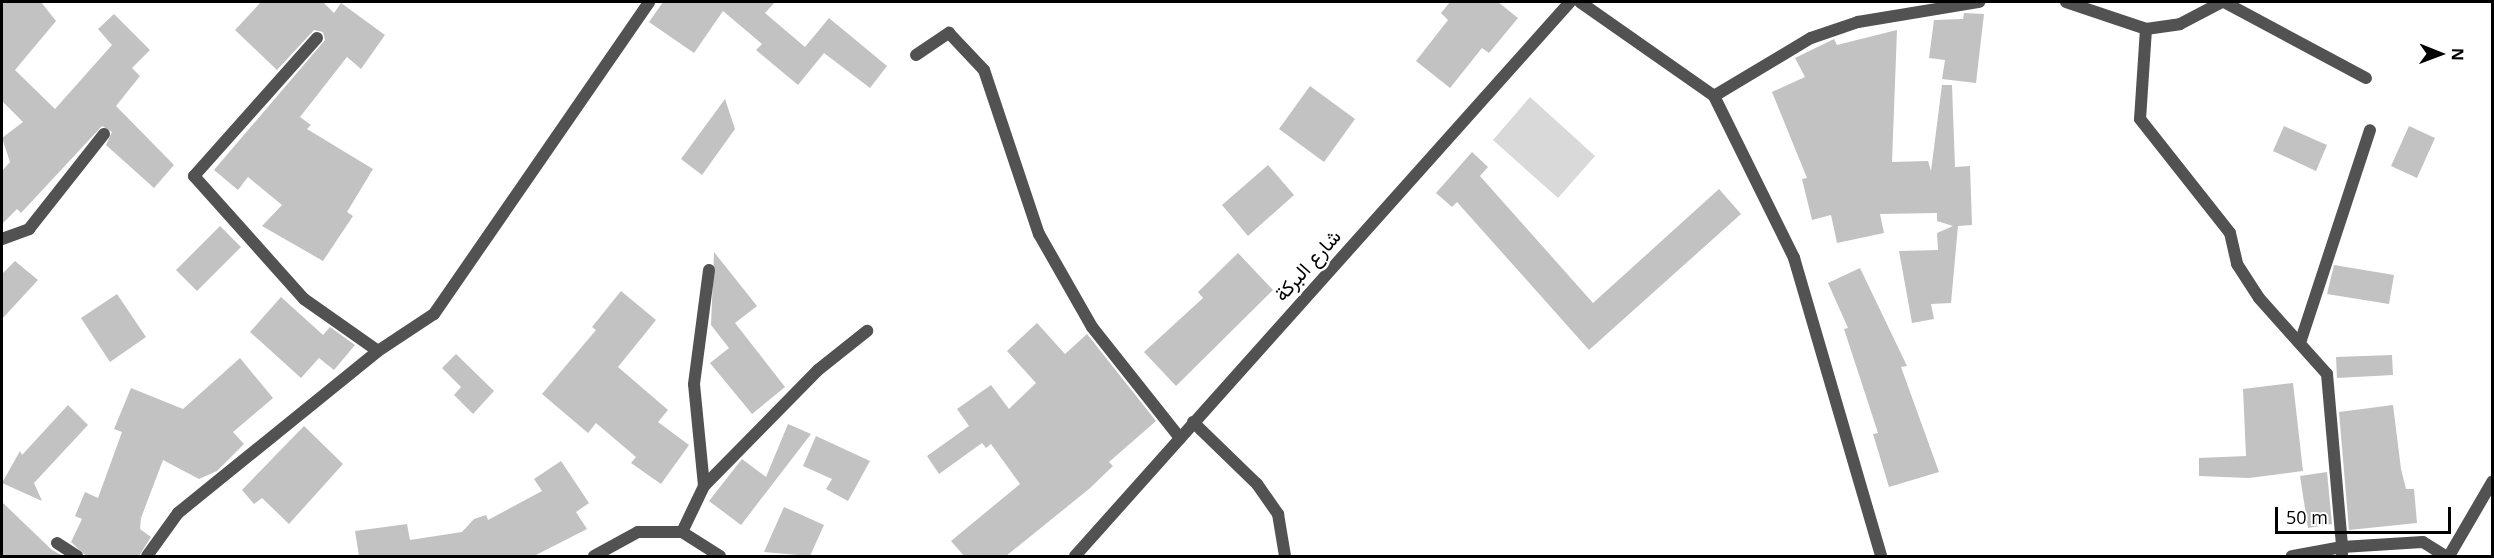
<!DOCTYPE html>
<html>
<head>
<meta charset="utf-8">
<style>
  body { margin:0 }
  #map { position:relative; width:2494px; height:558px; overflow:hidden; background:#fff; font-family:"Open Sans",Vazirmatn,sans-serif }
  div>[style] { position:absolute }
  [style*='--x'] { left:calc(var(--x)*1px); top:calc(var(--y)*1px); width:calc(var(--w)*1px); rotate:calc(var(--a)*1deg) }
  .green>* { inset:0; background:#d9d9d9 }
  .building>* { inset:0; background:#c2c2c2 }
  .lane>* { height:12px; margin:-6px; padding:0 6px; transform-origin:6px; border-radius:6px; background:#525252 }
  .street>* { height:12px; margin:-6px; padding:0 6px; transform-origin:6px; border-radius:6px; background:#525252 }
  span { translate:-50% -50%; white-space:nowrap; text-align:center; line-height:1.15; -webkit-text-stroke:5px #fff; paint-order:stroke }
  .street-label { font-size:20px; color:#000 }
  .frame { position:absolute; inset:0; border:3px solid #000; pointer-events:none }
  .north { position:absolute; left:2410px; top:24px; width:60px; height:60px; -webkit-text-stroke:4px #fff; paint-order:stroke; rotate:91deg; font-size:16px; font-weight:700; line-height:24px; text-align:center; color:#000 }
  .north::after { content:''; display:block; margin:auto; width:21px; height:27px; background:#000; clip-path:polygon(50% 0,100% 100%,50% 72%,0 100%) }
  .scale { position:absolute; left:2275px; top:507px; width:176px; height:27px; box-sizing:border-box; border:3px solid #000; border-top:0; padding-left:8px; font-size:18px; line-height:21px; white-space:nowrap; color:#000; -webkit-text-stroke:4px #fff; paint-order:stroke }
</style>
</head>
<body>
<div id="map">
  <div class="green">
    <i style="clip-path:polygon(1530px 97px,1595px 156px,1558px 198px,1493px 140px)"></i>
  </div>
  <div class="building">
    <i style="clip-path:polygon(2px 2px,41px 2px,56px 21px,15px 70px,55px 109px,112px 45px,98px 29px,114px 14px,150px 50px,132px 68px,140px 76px,116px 106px,174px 165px,154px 188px,106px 145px,112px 132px,102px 126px,21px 213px,17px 209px,2px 224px,2px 171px,10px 162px,2px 138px,23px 122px,2px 101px)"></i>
    <i style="clip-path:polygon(261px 2px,323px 2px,334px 13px,341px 3px,385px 35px,361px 69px,347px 57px,300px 117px,311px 125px,307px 129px,373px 169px,347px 212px,353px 216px,323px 261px,262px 226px,282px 205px,248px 177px,238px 190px,214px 170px,325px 40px,323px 32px,314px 30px,277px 70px,235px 30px)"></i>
    <i style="clip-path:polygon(663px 2px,775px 2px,765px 13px,805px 47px,829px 18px,887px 66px,870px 88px,824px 53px,798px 85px,756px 50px,762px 44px,723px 11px,694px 53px,649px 22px)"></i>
    <i style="clip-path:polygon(1450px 2px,1498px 2px,1518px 18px,1489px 53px,1482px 48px,1450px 88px,1416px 61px,1448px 20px,1441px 13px)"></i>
    <i style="clip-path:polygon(1964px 13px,1984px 14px,1976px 83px,1942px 79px,1945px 60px,1929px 58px,1934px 20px,1963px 19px)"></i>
    <i style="clip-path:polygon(1897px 30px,1892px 162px,1928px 161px,1931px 171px,1942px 85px,1952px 85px,1955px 167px,1970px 166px,1972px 225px,1958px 226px,1951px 303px,1931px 304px,1934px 319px,1912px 323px,1899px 251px,1938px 250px,1937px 233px,1953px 226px,1937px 221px,1937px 213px,1880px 214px,1884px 233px,1837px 243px,1831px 215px,1812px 220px,1802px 179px,1807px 178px,1772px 92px,1805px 77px,1795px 58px,1834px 39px,1837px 45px)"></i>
    <i style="clip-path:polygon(1310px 86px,1355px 119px,1324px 162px,1279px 129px)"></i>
    <i style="clip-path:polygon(725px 99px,735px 129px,702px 175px,681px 159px)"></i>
    <i style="clip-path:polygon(2284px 126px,2327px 145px,2316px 171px,2273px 151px)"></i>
    <i style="clip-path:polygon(2409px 126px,2435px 138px,2417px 178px,2391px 166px)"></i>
    <i style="clip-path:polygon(1472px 152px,1488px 167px,1480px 176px,1593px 303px,1719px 189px,1741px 214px,1589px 350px,1457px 202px,1452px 207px,1436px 193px)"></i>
    <i style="clip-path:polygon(1268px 165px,1294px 195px,1248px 236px,1222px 205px)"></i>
    <i style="clip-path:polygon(220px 226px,241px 247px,197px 291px,176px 270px)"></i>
    <i style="clip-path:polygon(714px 252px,757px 306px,735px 323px,785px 387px,752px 414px,710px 363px,729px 348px,711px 325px)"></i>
    <i style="clip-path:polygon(1238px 253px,1273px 290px,1176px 386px,1144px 352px,1203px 298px,1198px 292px)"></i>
    <i style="clip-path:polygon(15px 261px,38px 280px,2px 319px,2px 274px)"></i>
    <i style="clip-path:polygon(2334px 265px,2394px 275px,2389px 304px,2327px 294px)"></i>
    <i style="clip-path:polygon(1860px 268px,1907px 366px,1901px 367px,1939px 472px,1889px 487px,1873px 434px,1878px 433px,1844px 329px,1848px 328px,1828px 283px)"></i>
    <i style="clip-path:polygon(621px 291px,656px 320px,618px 367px,668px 410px,658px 422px,689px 445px,661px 484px,631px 463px,636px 457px,596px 423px,588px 433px,542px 394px,596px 330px,592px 327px)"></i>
    <i style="clip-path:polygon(117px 294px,146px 337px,110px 362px,81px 318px)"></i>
    <i style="clip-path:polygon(281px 297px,323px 335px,330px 327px,355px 345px,334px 370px,319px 358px,301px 378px,250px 332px)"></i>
    <i style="clip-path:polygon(1037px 323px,1065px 354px,1087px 334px,1156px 421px,1109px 462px,1113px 466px,1089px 489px,1006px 556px,964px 556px,951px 541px,1020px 484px,991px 444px,986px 448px,982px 443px,939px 474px,927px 456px,969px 426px,957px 409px,991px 385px,1009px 409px,1036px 383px,1007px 351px)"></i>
    <i style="clip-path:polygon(456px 354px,494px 391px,473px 414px,454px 395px,461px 387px,442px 368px)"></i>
    <i style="clip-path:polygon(2392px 355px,2393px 375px,2337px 378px,2336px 357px)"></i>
    <i style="clip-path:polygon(240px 358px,273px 398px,233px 432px,244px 444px,217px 471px,199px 479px,163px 460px,141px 518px,140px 529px,151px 537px,139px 556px,85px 555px,71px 542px,82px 519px,75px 516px,85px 492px,98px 498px,122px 432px,114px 429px,131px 388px,183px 409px)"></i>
    <i style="clip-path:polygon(2293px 383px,2303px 471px,2249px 478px,2199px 476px,2199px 458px,2246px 456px,2243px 389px)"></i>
    <i style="clip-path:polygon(68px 405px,88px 425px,34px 483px,42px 501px,2px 483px,20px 451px,22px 455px)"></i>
    <i style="clip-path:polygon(2393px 405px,2401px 469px,2406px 489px,2414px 489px,2417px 523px,2349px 530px,2339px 412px)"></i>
    <i style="clip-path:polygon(788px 424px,811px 434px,741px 525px,709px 501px,742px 459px,766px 477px)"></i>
    <i style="clip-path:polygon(304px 426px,343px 464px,289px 524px,262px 498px,254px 504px,242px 490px)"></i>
    <i style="clip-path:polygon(816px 436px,870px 461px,848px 501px,826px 489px,832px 479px,803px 466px)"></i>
    <i style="clip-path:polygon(561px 461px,589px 503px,576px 512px,587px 529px,534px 556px,359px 556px,355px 531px,407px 524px,410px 540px,462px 532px,474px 519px,486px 515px,488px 520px,542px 491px,534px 479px)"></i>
    <i style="clip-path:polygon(2327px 472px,2332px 524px,2308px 528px,2300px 476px)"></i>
    <i style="clip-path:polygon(2px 502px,52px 550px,63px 556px,2px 556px)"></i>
    <i style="clip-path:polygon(784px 507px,824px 525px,810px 556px,764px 552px)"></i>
  </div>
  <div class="lane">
    <i style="--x:1580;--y:2;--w:164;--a:35"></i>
    <i style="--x:1714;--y:96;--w:181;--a:63.7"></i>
    <i style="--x:1794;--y:258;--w:310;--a:73.7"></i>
    <i style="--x:317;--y:38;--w:185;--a:131.7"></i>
    <i style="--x:194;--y:176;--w:165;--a:48.2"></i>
    <i style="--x:304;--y:299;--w:90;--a:35.1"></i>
    <i style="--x:378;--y:351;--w:67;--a:-33.5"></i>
    <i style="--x:434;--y:314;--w:379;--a:-55.4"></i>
    <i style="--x:916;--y:55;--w:40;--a:-34"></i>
    <i style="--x:949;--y:33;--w:51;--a:46.6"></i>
    <i style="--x:984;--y:70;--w:173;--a:71.5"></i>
    <i style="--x:1039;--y:234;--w:107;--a:60.3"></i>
    <i style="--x:1092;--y:327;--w:142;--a:51.6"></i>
    <i style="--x:704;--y:486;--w:102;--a:-95.6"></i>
    <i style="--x:694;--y:384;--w:115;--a:-82.5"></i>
    <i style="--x:682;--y:532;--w:51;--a:-64.4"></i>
    <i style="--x:704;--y:486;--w:163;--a:-45.5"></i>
    <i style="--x:818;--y:370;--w:63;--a:-38.5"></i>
    <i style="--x:57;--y:543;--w:24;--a:33"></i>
    <i style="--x:147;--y:556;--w:53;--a:-54.2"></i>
    <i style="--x:178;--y:513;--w:257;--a:-39"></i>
  </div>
  <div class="street">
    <i style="--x:2066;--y:2;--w:84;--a:18.6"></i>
    <i style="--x:2146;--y:29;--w:34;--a:-8"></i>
    <i style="--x:2180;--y:24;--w:47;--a:-27.6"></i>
    <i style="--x:2224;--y:2;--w:161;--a:28.2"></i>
    <i style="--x:2146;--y:29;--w:90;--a:93.8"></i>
    <i style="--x:2140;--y:119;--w:145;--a:51.7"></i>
    <i style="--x:2230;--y:233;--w:32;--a:77"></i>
    <i style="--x:2237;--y:264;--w:40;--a:57.1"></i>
    <i style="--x:2259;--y:298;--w:102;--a:48.2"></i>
    <i style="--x:2327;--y:374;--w:174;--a:85"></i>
    <i style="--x:2342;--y:547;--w:51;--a:169.8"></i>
    <i style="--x:1714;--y:96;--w:113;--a:-30.9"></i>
    <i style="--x:1811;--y:38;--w:50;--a:-18.8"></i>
    <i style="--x:1858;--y:22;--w:123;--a:-9.4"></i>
    <i style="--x:2;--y:239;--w:29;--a:-20"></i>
    <i style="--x:29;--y:229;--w:121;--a:-51.7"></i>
    <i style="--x:2300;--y:343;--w:224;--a:-71.8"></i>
    <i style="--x:1193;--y:422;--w:89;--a:44.1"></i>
    <i style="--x:1257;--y:484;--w:37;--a:55"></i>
    <i style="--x:1278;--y:514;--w:43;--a:80.5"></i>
    <i style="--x:594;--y:556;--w:50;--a:-28.6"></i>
    <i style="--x:638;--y:532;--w:44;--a:0"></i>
    <i style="--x:682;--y:532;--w:45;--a:32.3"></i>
    <i style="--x:1075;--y:556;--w:743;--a:-48.22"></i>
    <i style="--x:2342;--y:556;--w:9;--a:-90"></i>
    <i style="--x:2342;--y:547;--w:81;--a:-3.5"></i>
    <i style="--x:2423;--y:542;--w:26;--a:32"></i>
    <i style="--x:2449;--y:556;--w:86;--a:-59.8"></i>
  </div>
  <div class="street-label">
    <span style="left:1307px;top:265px;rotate:-48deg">شارع البركة</span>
  </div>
  <div class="frame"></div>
  <div class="north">N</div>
  <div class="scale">50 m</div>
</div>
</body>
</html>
